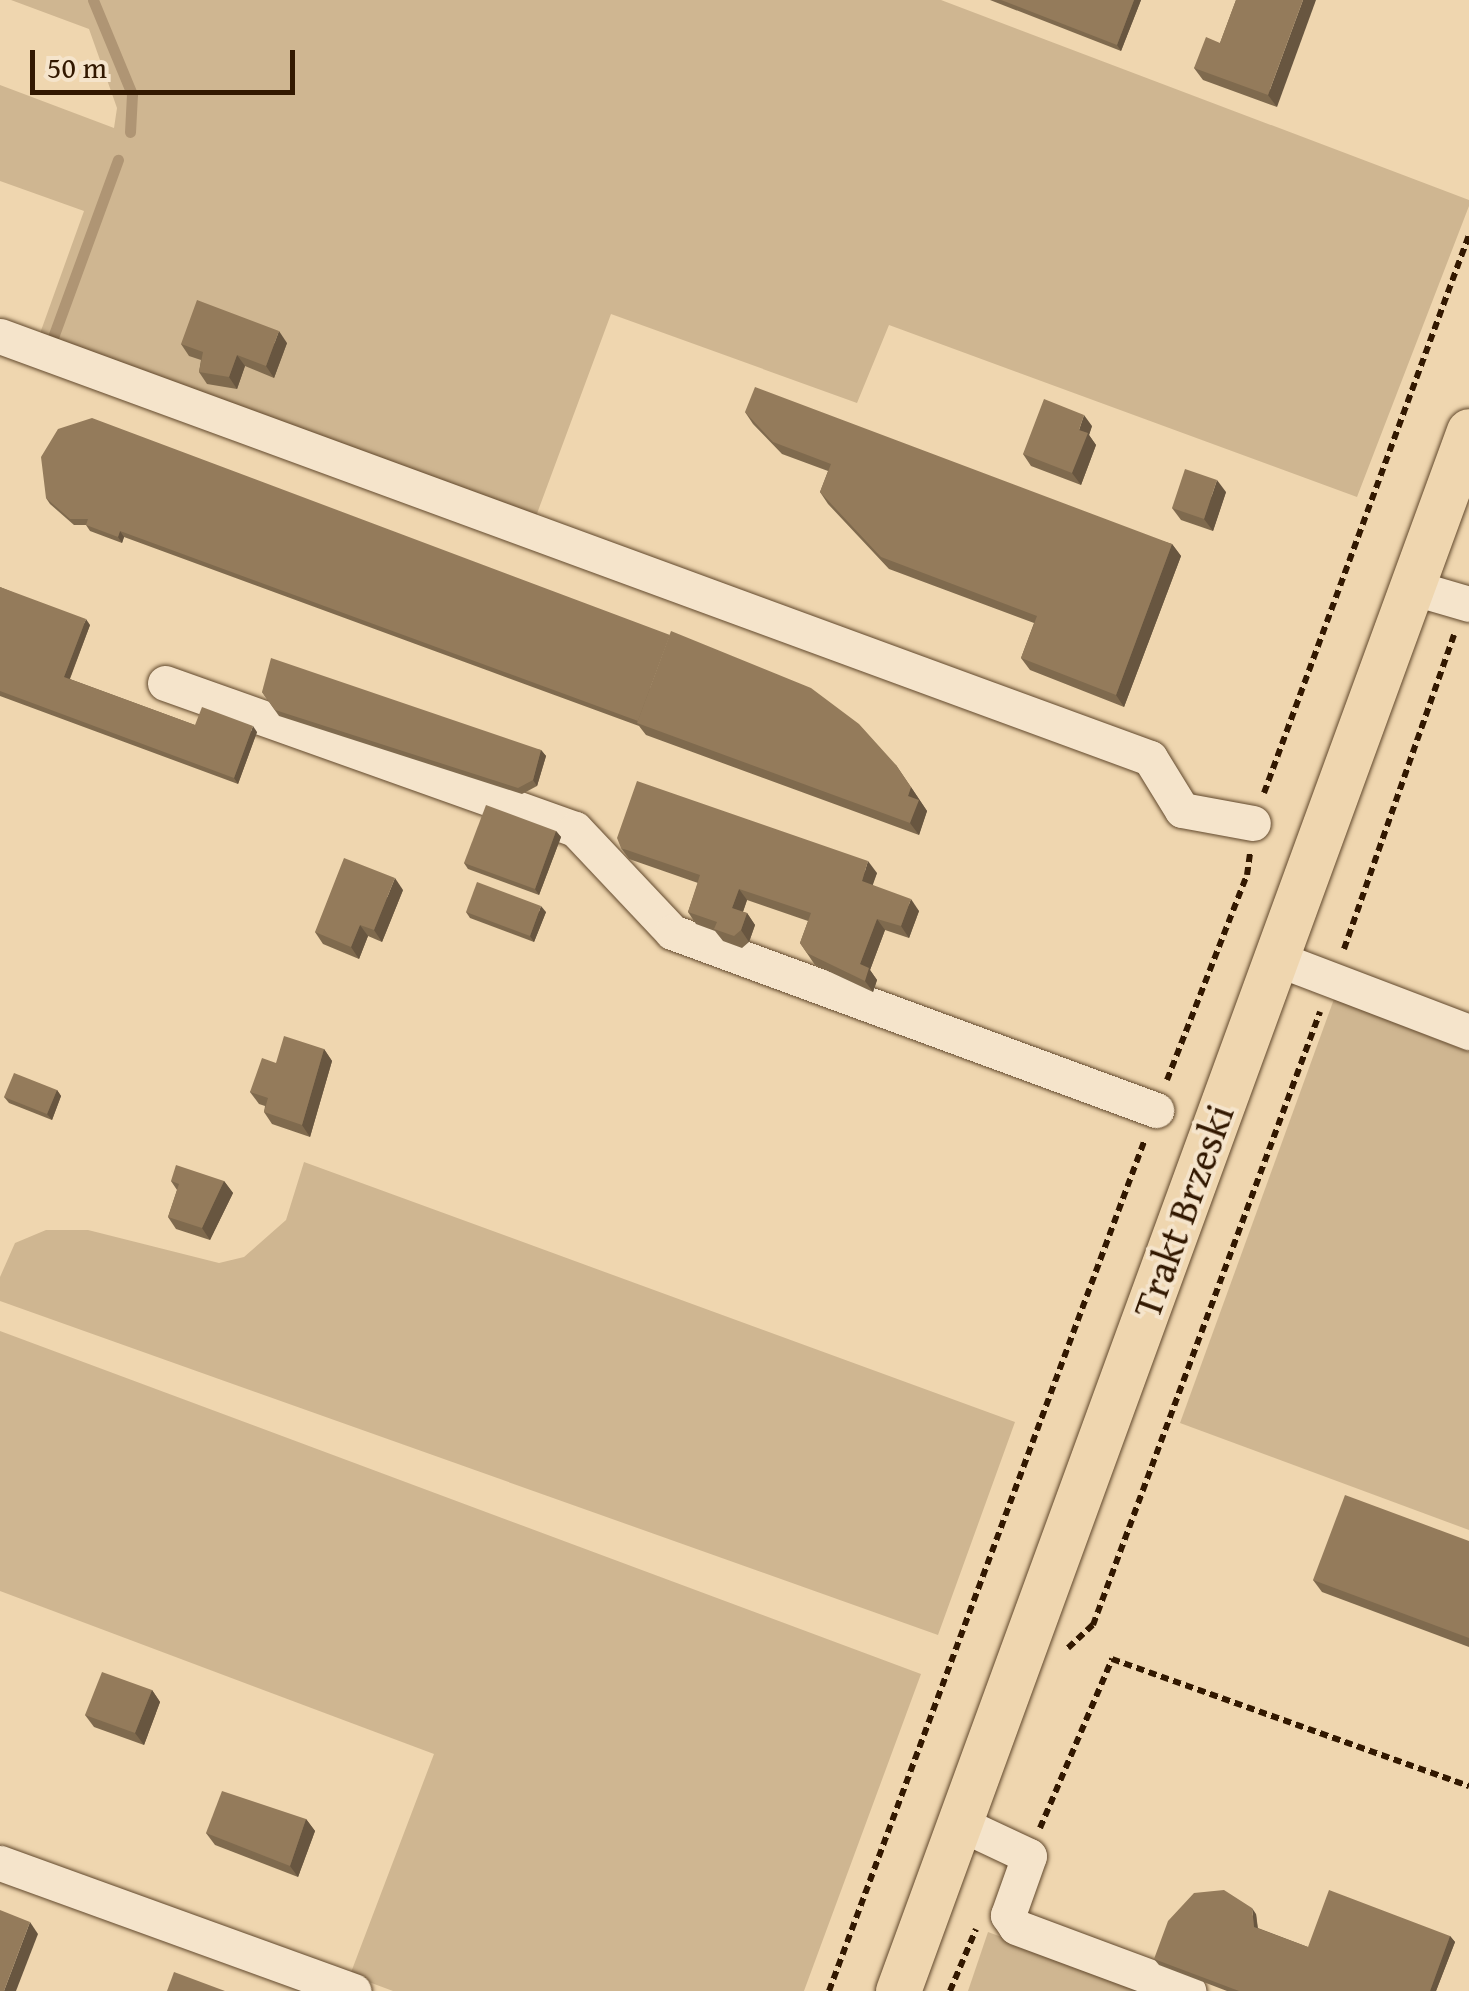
<!DOCTYPE html>
<html>
<head>
<meta charset="utf-8">
<style>
  body { margin:0 }
  #map { position:relative; width:1469px; height:1991px; overflow:hidden; background:#efd6af; font-family:"Gentium Book Plus",serif }
  div>[style] { position:absolute }
  [style*='--x'] { left:calc(var(--x)*1px); top:calc(var(--y)*1px); width:calc(var(--w)*1px); rotate:calc(var(--a)*1deg) }
  .green>* { inset:0; background:#cfb691 }
  .stream>* { height:11px; margin:-5.5px; padding:0 5.5px; transform-origin:5.5px; border-radius:5.5px; background:#af9574 }
  .path>* { height:6px; margin-top:-3px; transform-origin:0; background:repeating-linear-gradient(90deg,#321800 0 8px,transparent 0 13px) }
  .roads { filter:drop-shadow(0 0 2px #61482c) drop-shadow(0 0 2px #61482c) }
  .minor>* { height:35px; margin:-17.5px; padding:0 17.5px; transform-origin:17.5px; border-radius:17.5px; background:#f5e4cb }
  .major>* { height:45px; margin:-22.5px; padding:0 22.5px; transform-origin:22.5px; border-radius:22.5px; background:#efd6af }
  .wall>* { inset:0; background:#7f6a4e }
  .shaded-wall>* { inset:0; background:#685640 }
  .building>* { inset:0; background:#947b5b }
  span { translate:-50% -50%; white-space:nowrap; text-align:center; line-height:1.15; -webkit-text-stroke:8px #f5e4cb; paint-order:stroke }
  .street-label { font-size:40px; color:#321800 }
  .scale { position:absolute; left:30px; top:50px; width:265px; height:45px; box-sizing:border-box; border:5px solid #321800; border-top:0; padding-left:12px; font-size:30px; line-height:35px; white-space:nowrap; color:#321800; -webkit-text-stroke:8px #f5e4cb; paint-order:stroke }
</style>
</head>
<body>
<div id="map">
  <div class="green">
    <i style="clip-path:polygon(11px 0,941px 0,1469px 200px,1469px 206px,1357px 497px,889px 325px,857px 403px,611px 314px,535px 519px,38px 339px,84px 211px,0 181px,0 85px,114px 128px,117px 108px,89px 29px)"></i>
    <i style="clip-path:polygon(1334px 999px,1469px 1052px,1469px 1530px,1180px 1423px)"></i>
    <i style="clip-path:polygon(304px 1162px,1015px 1422px,938px 1635px,0 1301px,0 1277px,15px 1243px,46px 1230px,88px 1230px,219px 1263px,244px 1257px,286px 1220px)"></i>
    <i style="clip-path:polygon(0 1331px,921px 1674px,804px 1991px,393px 1991px,350px 1975px,434px 1754px,0 1591px)"></i>
    <i style="clip-path:polygon(988px 1932px,1148px 1991px,968px 1991px)"></i>
  </div>
  <div class="stream">
    <i style="--x:93;--y:0;--w:102;--a:67.5"></i>
    <i style="--x:132;--y:94;--w:38;--a:93"></i>
    <i style="--x:52;--y:340;--w:192;--a:-69.9"></i>
  </div>
  <div class="path">
    <i style="--x:1264;--y:793;--w:594;--a:-69.83"></i>
    <i style="--x:1344;--y:949;--w:333;--a:-70.7"></i>
    <i style="--x:1167;--y:1080;--w:220;--a:-68.7"></i>
    <i style="--x:1247;--y:875;--w:22;--a:-82"></i>
    <i style="--x:1068;--y:1648;--w:34;--a:-43"></i>
    <i style="--x:1093;--y:1625;--w:654;--a:-69.68"></i>
    <i style="--x:1040;--y:1828;--w:184;--a:-66.9"></i>
    <i style="--x:1112;--y:1659;--w:379;--a:19.6"></i>
    <i style="--x:829;--y:1991;--w:909;--a:-69.65"></i>
    <i style="--x:950;--y:1991;--w:67;--a:-67.2"></i>
  </div>
  <div class="roads">
    <div class="minor">
      <i style="--x:0;--y:336;--w:1225;--a:20.15"></i>
      <i style="--x:1150;--y:758;--w:61;--a:58.4"></i>
      <i style="--x:1182;--y:810;--w:72;--a:10.4"></i>
      <i style="--x:1411;--y:587;--w:60;--a:16.3"></i>
      <i style="--x:165;--y:683;--w:435;--a:19.6"></i>
      <i style="--x:575;--y:829;--w:141;--a:46.7"></i>
      <i style="--x:672;--y:932;--w:516;--a:20.19"></i>
      <i style="--x:1275;--y:958;--w:208;--a:20.9"></i>
      <i style="--x:961;--y:1824;--w:75;--a:25.2"></i>
      <i style="--x:1029;--y:1856;--w:63;--a:109.6"></i>
      <i style="--x:1008;--y:1915;--w:14;--a:56"></i>
      <i style="--x:1016;--y:1927;--w:184;--a:20.4"></i>
      <i style="--x:0;--y:1863;--w:376;--a:19.9"></i>
    </div>
    <div class="major">
      <i style="--x:898;--y:1991;--w:1661;--a:-69.9"></i>
    </div>
  </div>
  <div class="wall">
    <i style="clip-path:polygon(990px 0,1141px 0,1121px 51px)"></i>
    <i style="clip-path:polygon(1236px 0,1277px 107px,1203px 80px,1194px 68px,1220px 43px)"></i>
    <i style="clip-path:polygon(287px 343px,274px 378px,245px 366px,237px 389px,207px 384px,199px 372px,201px 360px,189px 356px,181px 344px)"></i>
    <i style="clip-path:polygon(745px 412px,1172px 544px,1181px 556px,1124px 707px,1030px 670px,1021px 658px,1034px 623px,889px 569px,828px 504px,820px 492px,828px 471px,782px 454px,753px 424px)"></i>
    <i style="clip-path:polygon(1092px 426px,1089px 435px,1096px 445px,1081px 485px,1031px 466px,1023px 454px)"></i>
    <i style="clip-path:polygon(1226px 492px,1213px 531px,1181px 520px,1172px 508px)"></i>
    <i style="clip-path:polygon(46px 498px,896px 765px,927px 811px,919px 835px,646px 735px,639px 726px,124px 537px,122px 543px,90px 531px,86px 525px,74px 525px,50px 504px)"></i>
    <i style="clip-path:polygon(0 587px,90px 625px,70px 679px,195px 725px,257px 732px,238px 784px,0 696px)"></i>
    <i style="clip-path:polygon(262px 692px,541px 750px,546px 756px,537px 786px,522px 794px,279px 716px)"></i>
    <i style="clip-path:polygon(556px 831px,561px 837px,539px 895px,468px 869px,464px 863px)"></i>
    <i style="clip-path:polygon(621px 848px,877px 873px,872px 885px,919px 911px,909px 938px,885px 930px,870px 970px,877px 980px,873px 992px,815px 965px,800px 943px,808px 921px,747px 900px,743px 912px,747px 913px,755px 925px,749px 942px,742px 948px,723px 941px,715px 931px,696px 924px,688px 912px,698px 883px,629px 859px)"></i>
    <i style="clip-path:polygon(403px 890px,382px 942px,368px 936px,359px 959px,323px 944px,315px 932px)"></i>
    <i style="clip-path:polygon(466px 912px,546px 912px,534px 942px,470px 918px)"></i>
    <i style="clip-path:polygon(324px 1049px,332px 1061px,310px 1137px,272px 1124px,264px 1112px,265px 1106px,259px 1104px,250px 1092px,276px 1063px)"></i>
    <i style="clip-path:polygon(57px 1090px,61px 1096px,52px 1120px,9px 1103px,4px 1097px)"></i>
    <i style="clip-path:polygon(171px 1181px,224px 1181px,233px 1193px,210px 1240px,176px 1229px,168px 1217px,177px 1190px)"></i>
    <i style="clip-path:polygon(1469px 1541px,1469px 1647px,1322px 1592px,1313px 1580px)"></i>
    <i style="clip-path:polygon(152px 1690px,160px 1702px,144px 1745px,94px 1727px,85px 1715px)"></i>
    <i style="clip-path:polygon(306px 1819px,315px 1831px,298px 1877px,215px 1845px,206px 1833px)"></i>
    <i style="clip-path:polygon(1256px 1914px,1258px 1928px,1308px 1947px,1450px 1936px,1455px 1942px,1436px 1991px,1227px 1991px,1159px 1965px,1154px 1959px)"></i>
  </div>
  <div class="shaded-wall">
    <i style="clip-path:polygon(1134px 0,1141px 0,1121px 51px,1117px 45px)"></i>
    <i style="clip-path:polygon(1303px 0,1316px 0,1277px 107px,1268px 95px)"></i>
    <i style="clip-path:polygon(279px 331px,287px 343px,274px 378px,266px 366px)"></i>
    <i style="clip-path:polygon(237px 355px,245px 366px,237px 389px,229px 377px)"></i>
    <i style="clip-path:polygon(1084px 415px,1092px 426px,1089px 435px,1096px 445px,1081px 485px,1072px 473px,1079px 430px)"></i>
    <i style="clip-path:polygon(1217px 480px,1226px 492px,1213px 531px,1204px 519px)"></i>
    <i style="clip-path:polygon(120px 531px,124px 537px,122px 543px,118px 537px)"></i>
    <i style="clip-path:polygon(1172px 544px,1181px 556px,1124px 707px,1116px 695px)"></i>
    <i style="clip-path:polygon(86px 619px,90px 625px,68px 683px,64px 677px)"></i>
    <i style="clip-path:polygon(253px 726px,257px 732px,238px 784px,234px 778px)"></i>
    <i style="clip-path:polygon(541px 750px,546px 756px,537px 786px,533px 780px)"></i>
    <i style="clip-path:polygon(911px 787px,927px 811px,919px 835px,910px 823px,908px 796px)"></i>
    <i style="clip-path:polygon(556px 831px,561px 837px,539px 895px,535px 889px)"></i>
    <i style="clip-path:polygon(868px 861px,877px 873px,870px 893px,862px 881px)"></i>
    <i style="clip-path:polygon(395px 878px,403px 890px,382px 942px,374px 930px)"></i>
    <i style="clip-path:polygon(739px 889px,747px 900px,740px 920px,732px 908px)"></i>
    <i style="clip-path:polygon(911px 899px,919px 911px,909px 938px,901px 926px)"></i>
    <i style="clip-path:polygon(541px 906px,546px 912px,534px 942px,530px 936px)"></i>
    <i style="clip-path:polygon(747px 913px,755px 925px,749px 942px,741px 930px)"></i>
    <i style="clip-path:polygon(877px 919px,885px 930px,870px 970px,877px 980px,873px 992px,865px 981px,860px 964px)"></i>
    <i style="clip-path:polygon(360px 925px,368px 936px,359px 959px,351px 947px)"></i>
    <i style="clip-path:polygon(324px 1049px,332px 1061px,310px 1137px,302px 1125px)"></i>
    <i style="clip-path:polygon(57px 1090px,61px 1096px,52px 1120px,47px 1114px)"></i>
    <i style="clip-path:polygon(224px 1181px,233px 1193px,210px 1240px,202px 1228px)"></i>
    <i style="clip-path:polygon(152px 1690px,160px 1702px,144px 1745px,135px 1733px)"></i>
    <i style="clip-path:polygon(306px 1819px,315px 1831px,298px 1877px,290px 1866px)"></i>
    <i style="clip-path:polygon(1252px 1908px,1256px 1914px,1258px 1933px,1254px 1927px)"></i>
    <i style="clip-path:polygon(30px 1922px,38px 1934px,16px 1991px,4px 1991px)"></i>
    <i style="clip-path:polygon(1450px 1936px,1455px 1942px,1436px 1991px,1430px 1991px)"></i>
  </div>
  <div class="building">
    <i style="clip-path:polygon(1001px 0,1134px 0,1117px 45px)"></i>
    <i style="clip-path:polygon(1236px 0,1303px 0,1268px 95px,1194px 68px,1206px 37px,1220px 43px)"></i>
    <i style="clip-path:polygon(197px 300px,279px 331px,266px 366px,237px 355px,229px 377px,199px 372px,203px 352px,181px 344px)"></i>
    <i style="clip-path:polygon(755px 387px,1172px 544px,1116px 695px,1021px 658px,1037px 616px,881px 557px,820px 492px,831px 464px,773px 442px,745px 412px)"></i>
    <i style="clip-path:polygon(1044px 399px,1084px 415px,1079px 430px,1088px 433px,1072px 473px,1023px 454px)"></i>
    <i style="clip-path:polygon(92px 418px,670px 635px,638px 721px,120px 531px,118px 537px,86px 525px,88px 519px,70px 519px,46px 498px,41px 457px,58px 429px)"></i>
    <i style="clip-path:polygon(1185px 469px,1217px 480px,1204px 519px,1172px 508px)"></i>
    <i style="clip-path:polygon(0 587px,86px 619px,64px 677px,195px 725px,202px 707px,253px 726px,234px 778px,0 691px)"></i>
    <i style="clip-path:polygon(671px 631px,811px 688px,859px 724px,896px 765px,911px 787px,908px 796px,919px 800px,910px 823px,637px 723px)"></i>
    <i style="clip-path:polygon(271px 658px,541px 750px,533px 780px,518px 788px,275px 710px,262px 692px)"></i>
    <i style="clip-path:polygon(637px 781px,868px 861px,862px 881px,911px 899px,901px 926px,877px 919px,860px 964px,869px 968px,865px 981px,807px 953px,800px 943px,811px 913px,739px 889px,732px 908px,747px 913px,741px 930px,734px 936px,714px 929px,717px 922px,688px 912px,700px 875px,621px 848px,617px 838px)"></i>
    <i style="clip-path:polygon(486px 805px,556px 831px,535px 889px,464px 863px)"></i>
    <i style="clip-path:polygon(344px 858px,395px 878px,374px 930px,360px 925px,351px 947px,315px 932px)"></i>
    <i style="clip-path:polygon(477px 882px,541px 906px,530px 936px,466px 912px)"></i>
    <i style="clip-path:polygon(284px 1036px,324px 1049px,302px 1125px,264px 1112px,268px 1098px,250px 1092px,262px 1058px,276px 1063px)"></i>
    <i style="clip-path:polygon(14px 1073px,57px 1090px,47px 1114px,4px 1097px)"></i>
    <i style="clip-path:polygon(176px 1165px,224px 1181px,202px 1228px,168px 1217px,179px 1184px,171px 1181px)"></i>
    <i style="clip-path:polygon(1345px 1495px,1469px 1541px,1469px 1638px,1313px 1580px)"></i>
    <i style="clip-path:polygon(102px 1672px,152px 1690px,135px 1733px,85px 1715px)"></i>
    <i style="clip-path:polygon(222px 1791px,306px 1819px,290px 1866px,206px 1833px)"></i>
    <i style="clip-path:polygon(1224px 1890px,1252px 1908px,1254px 1927px,1308px 1947px,1329px 1890px,1450px 1936px,1430px 1991px,1239px 1991px,1154px 1959px,1168px 1921px,1194px 1893px)"></i>
    <i style="clip-path:polygon(0 1910px,30px 1922px,4px 1991px,0 1991px)"></i>
    <i style="clip-path:polygon(174px 1972px,225px 1991px,167px 1991px)"></i>
  </div>
  <div class="street-label">
    <span style="left:1183px;top:1211px;rotate:-70deg">Trakt Brzeski</span>
  </div>
  <div class="scale">50 m</div>
</div>
</body>
</html>
